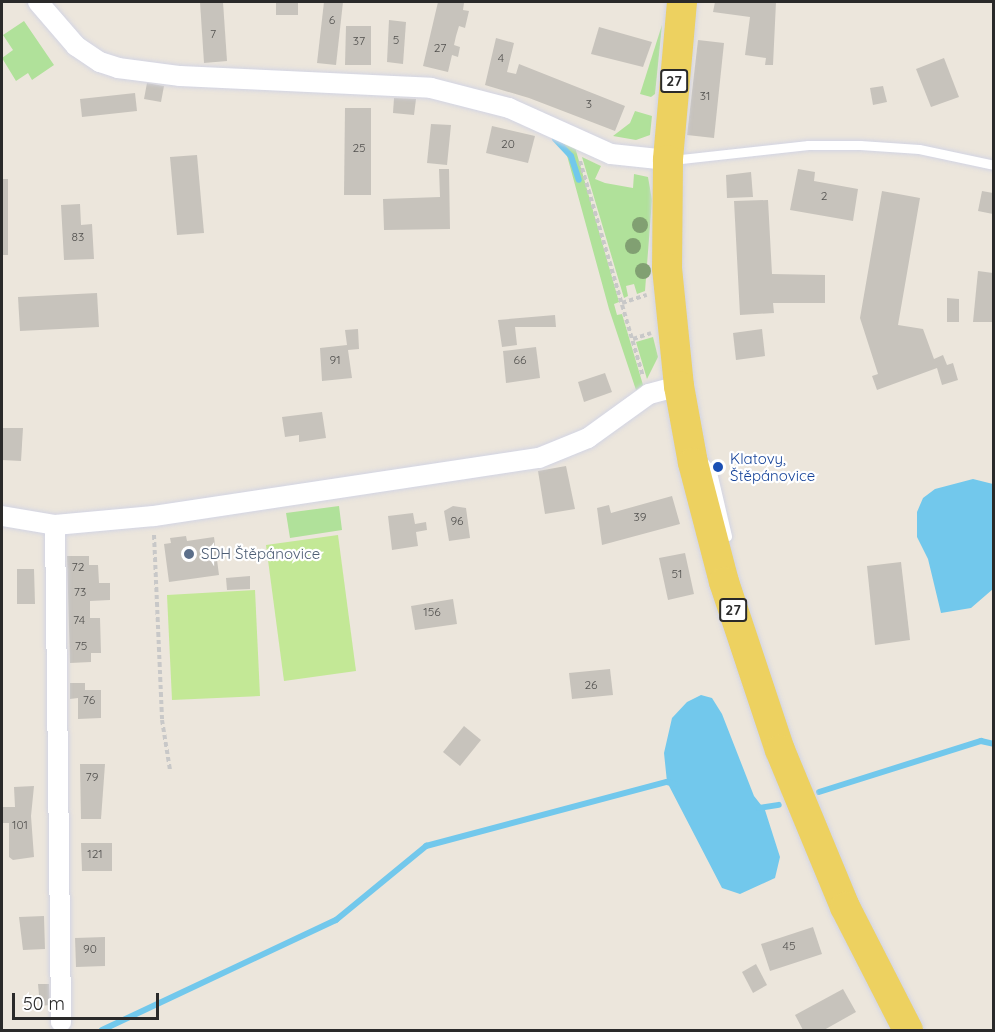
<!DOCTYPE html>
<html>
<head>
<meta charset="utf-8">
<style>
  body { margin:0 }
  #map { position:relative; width:995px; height:1032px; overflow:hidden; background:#ece6dc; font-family:Quicksand,sans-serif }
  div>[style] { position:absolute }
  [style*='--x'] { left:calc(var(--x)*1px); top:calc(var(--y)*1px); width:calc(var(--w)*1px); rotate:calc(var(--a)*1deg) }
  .green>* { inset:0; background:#b0e19a }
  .pitch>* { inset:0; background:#c3e896 }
  .water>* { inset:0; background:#72c8ec }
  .stream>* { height:6px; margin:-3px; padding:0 3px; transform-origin:3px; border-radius:3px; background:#72c8ec }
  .building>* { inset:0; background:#c7c3bc }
  .path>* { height:4px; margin-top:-2px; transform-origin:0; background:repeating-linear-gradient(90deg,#c8c8c8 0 4.5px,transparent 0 7.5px) }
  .roads { filter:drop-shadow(0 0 2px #d2d4e3) drop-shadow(0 0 2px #d2d4e3) }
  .lane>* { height:9px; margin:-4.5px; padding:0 4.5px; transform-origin:4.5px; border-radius:4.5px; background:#fff }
  .street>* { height:20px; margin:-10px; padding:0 10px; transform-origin:10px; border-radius:10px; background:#fff }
  .primary>* { height:30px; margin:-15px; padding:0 15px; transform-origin:15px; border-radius:15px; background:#edd160 }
  .trees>* { width:16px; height:16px; margin:-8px; border-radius:50%; background:#81a072 }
  .dots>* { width:16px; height:16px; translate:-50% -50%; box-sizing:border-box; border:3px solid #fff; border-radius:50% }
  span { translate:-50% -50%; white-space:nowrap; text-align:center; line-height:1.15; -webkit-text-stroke:4.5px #fff; paint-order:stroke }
  .number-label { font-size:12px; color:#51504e }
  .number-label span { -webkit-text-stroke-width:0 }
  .shield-label span { padding:2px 4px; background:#fff; border:2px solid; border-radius:4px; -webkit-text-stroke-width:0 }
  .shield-label { font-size:14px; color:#2a2a2a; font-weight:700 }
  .transit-label { font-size:15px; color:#164399 }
  .left { translate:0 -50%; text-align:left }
  .service-label { font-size:15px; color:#4e5e75 }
  .frame { position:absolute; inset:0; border:3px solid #2a2a2a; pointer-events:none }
  .scale { position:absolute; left:12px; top:993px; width:147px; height:27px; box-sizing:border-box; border:3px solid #2a2a2a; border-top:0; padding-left:8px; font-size:18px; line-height:21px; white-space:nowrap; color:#2a2a2a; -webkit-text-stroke:4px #fff; paint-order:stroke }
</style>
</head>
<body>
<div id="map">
  <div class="green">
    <i style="clip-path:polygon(24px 21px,54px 65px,32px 80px,28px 73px,16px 81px,2px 58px,13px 50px,3px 35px)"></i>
    <i style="clip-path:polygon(662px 25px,655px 94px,651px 97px,640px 94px)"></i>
    <i style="clip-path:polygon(635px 111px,652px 116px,650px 135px,636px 140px,613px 136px,630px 123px)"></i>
    <i style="clip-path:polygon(563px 141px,575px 147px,619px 302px,614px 304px,617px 315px,622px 314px,643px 385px,636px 390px,609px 309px)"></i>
    <i style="clip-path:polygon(582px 157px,601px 166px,595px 179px,605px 183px,633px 188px,634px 174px,648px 177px,652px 200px,645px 291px,637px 294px,634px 284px,626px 286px,628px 296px,624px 298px)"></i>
    <i style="clip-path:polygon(653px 337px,658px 357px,647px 379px,636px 342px)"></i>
    <i style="clip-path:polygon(339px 506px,342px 530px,290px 538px,286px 513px)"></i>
  </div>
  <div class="pitch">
    <i style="clip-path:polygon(338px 535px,356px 671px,284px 681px,266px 545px)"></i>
    <i style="clip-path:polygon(255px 590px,260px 696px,172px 700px,167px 595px)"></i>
  </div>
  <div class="water">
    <i style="clip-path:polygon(973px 479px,993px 484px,993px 589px,971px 608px,941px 613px,928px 559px,917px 537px,917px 512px,923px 498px,935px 489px)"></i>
    <i style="clip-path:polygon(701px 695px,712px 698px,722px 714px,754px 796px,765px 810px,780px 857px,775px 878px,740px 894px,722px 888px,667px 782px,664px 753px,672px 718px,687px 702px)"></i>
  </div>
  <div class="stream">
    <i style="--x:555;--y:139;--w:23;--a:47"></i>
    <i style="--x:571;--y:156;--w:25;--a:72"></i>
    <i style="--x:819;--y:792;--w:170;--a:-17.5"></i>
    <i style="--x:981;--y:741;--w:13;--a:13"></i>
    <i style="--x:759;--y:808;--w:20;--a:-9"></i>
    <i style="--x:102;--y:1030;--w:259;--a:-25.2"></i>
    <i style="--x:336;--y:920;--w:117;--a:-39.4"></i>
    <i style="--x:426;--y:846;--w:249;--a:-14.9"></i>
    <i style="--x:667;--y:782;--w:8;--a:14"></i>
  </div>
  <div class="building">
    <i style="clip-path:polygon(200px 2px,223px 2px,227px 61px,204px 63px)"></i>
    <i style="clip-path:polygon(276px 2px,298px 2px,298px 15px,276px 15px)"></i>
    <i style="clip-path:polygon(324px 2px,343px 2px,336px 65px,317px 63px)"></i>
    <i style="clip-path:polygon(438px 2px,464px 3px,463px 10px,469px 11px,465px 28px,459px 26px,456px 36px,454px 45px,460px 47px,458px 57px,452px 55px,448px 72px,423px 66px)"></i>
    <i style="clip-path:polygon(715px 2px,776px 2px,773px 65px,765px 65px,766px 58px,745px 55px,750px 17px,713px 12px)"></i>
    <i style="clip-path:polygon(389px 20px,406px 22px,403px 64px,387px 62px)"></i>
    <i style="clip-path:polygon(346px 26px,371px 26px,371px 65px,345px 65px)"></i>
    <i style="clip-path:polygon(599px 27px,652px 42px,643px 67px,591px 54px)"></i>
    <i style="clip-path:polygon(496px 38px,514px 43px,507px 72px,516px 74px,519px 64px,625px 106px,615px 131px,529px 98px,485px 85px)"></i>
    <i style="clip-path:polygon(698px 40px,724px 43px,714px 138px,687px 135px)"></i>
    <i style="clip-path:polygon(944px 58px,959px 97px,931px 107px,916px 69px)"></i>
    <i style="clip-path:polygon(147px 83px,164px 86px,161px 102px,144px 99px)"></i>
    <i style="clip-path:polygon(883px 86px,887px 102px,873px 105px,870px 88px)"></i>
    <i style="clip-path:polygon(135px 93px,137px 111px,82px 117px,80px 99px)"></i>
    <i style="clip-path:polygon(394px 98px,416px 99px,414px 115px,393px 113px)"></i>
    <i style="clip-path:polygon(345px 108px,371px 108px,371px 195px,344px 195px)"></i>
    <i style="clip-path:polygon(431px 124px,451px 125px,447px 165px,427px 163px)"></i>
    <i style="clip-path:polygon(492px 126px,535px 136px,528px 163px,486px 153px)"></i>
    <i style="clip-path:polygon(197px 155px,204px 233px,177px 235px,170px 157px)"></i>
    <i style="clip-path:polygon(439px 169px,449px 169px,450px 229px,384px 230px,383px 199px,440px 197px)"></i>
    <i style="clip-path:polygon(798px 169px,815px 172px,814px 181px,858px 189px,853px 221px,790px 210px)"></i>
    <i style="clip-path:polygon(751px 172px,753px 197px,727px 198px,726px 175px)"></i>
    <i style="clip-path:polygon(2px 179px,8px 179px,8px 255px,2px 255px)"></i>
    <i style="clip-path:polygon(882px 191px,920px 198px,898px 325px,923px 329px,934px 359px,943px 355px,947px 365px,953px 363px,958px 380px,942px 385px,937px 368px,877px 390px,872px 376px,878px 374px,860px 318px)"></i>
    <i style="clip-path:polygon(982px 191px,993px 193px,993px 214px,978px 211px)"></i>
    <i style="clip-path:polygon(768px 200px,772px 274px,825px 275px,825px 303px,773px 303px,774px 313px,740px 315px,734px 201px)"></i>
    <i style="clip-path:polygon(80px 204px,81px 225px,92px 224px,94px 259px,64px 260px,61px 205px)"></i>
    <i style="clip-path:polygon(978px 271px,993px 273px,993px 322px,973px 322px)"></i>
    <i style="clip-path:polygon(97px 293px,99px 327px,20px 331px,18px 297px)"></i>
    <i style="clip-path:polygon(947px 298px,959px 299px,959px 322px,947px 322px)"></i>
    <i style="clip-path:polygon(555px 315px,556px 327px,515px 327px,517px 345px,502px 347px,498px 320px)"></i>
    <i style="clip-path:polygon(358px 329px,359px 349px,348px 350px,352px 378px,322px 381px,320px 348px,347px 345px,345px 330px)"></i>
    <i style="clip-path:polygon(762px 329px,765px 356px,736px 360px,733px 333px)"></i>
    <i style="clip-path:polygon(536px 347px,540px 378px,506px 383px,503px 351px)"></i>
    <i style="clip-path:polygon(605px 373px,612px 392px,584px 402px,578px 382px)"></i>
    <i style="clip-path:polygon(322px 412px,326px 438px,299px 442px,299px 435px,285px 437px,282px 417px)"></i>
    <i style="clip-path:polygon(2px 428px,23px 428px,21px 461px,2px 460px)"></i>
    <i style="clip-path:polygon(566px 466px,575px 509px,545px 514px,538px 471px)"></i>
    <i style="clip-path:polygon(672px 496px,680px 524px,602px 545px,597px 508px,609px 505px,611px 513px)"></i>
    <i style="clip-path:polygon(453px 506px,466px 508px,470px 538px,449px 541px,444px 511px)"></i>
    <i style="clip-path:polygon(413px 513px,415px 524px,426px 522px,427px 530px,416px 532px,418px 546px,392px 550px,388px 516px)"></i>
    <i style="clip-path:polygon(186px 536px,187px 541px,214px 537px,219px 575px,169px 582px,164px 544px,171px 543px,170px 538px)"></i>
    <i style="clip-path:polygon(685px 553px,694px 594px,668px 600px,659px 558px)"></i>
    <i style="clip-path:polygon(67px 556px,89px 556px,89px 565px,98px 565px,99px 583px,110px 583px,110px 600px,90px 601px,90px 618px,100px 618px,101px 653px,91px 653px,91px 662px,70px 663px)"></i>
    <i style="clip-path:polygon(901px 562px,910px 640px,875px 645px,867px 566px)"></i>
    <i style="clip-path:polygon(17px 569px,34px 569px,35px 604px,17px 604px)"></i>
    <i style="clip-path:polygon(250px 576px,250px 589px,227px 590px,226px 578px)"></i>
    <i style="clip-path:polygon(453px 599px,457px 624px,415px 630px,411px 606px)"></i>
    <i style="clip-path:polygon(610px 669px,613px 695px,572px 699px,569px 673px)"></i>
    <i style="clip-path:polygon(70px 683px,85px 683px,85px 690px,101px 690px,101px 718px,78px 719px,78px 698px,70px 699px)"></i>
    <i style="clip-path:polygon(464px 726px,481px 740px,460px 766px,443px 752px)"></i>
    <i style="clip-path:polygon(80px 764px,105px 764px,101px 819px,81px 819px)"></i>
    <i style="clip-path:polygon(34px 786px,31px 816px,34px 857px,13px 860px,9px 857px,9px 823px,2px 823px,2px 807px,15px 807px,14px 787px)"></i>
    <i style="clip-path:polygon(81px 843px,112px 843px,112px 871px,82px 871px)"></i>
    <i style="clip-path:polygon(44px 916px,45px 949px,23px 950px,19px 917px)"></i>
    <i style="clip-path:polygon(813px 927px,822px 954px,770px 971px,761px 944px)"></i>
    <i style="clip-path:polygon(105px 937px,105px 966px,76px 967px,75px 938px)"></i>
    <i style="clip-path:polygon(756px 964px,767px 985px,753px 993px,742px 972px)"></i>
    <i style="clip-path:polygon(38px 984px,49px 984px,50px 1005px,40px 1006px)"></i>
    <i style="clip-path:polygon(843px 989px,856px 1012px,824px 1030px,803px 1030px,795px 1015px)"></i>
  </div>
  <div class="path">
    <i style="--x:580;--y:161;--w:224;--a:73.7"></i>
    <i style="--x:622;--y:303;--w:26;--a:-18"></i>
    <i style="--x:633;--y:339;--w:19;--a:-18"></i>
    <i style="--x:154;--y:535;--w:185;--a:87.5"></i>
    <i style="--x:162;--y:720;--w:51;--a:80.9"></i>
  </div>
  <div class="roads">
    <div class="lane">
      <i style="--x:672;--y:160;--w:137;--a:-6.3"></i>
      <i style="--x:808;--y:145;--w:52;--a:0"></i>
      <i style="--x:860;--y:145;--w:59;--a:3.9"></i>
      <i style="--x:919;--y:149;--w:77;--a:12"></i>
      <i style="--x:704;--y:462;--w:13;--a:51"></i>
      <i style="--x:712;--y:472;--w:66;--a:76.8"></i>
    </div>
    <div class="street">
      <i style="--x:38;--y:2;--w:58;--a:49.2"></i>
      <i style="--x:76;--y:46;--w:29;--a:34"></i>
      <i style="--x:100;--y:62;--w:19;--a:18"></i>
      <i style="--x:118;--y:68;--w:63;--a:7.4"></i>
      <i style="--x:180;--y:76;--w:251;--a:2.7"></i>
      <i style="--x:431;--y:88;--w:81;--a:14.4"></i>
      <i style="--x:509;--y:108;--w:112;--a:24.3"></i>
      <i style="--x:611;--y:154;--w:57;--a:6"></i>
      <i style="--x:2;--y:516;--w:54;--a:9.6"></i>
      <i style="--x:55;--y:525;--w:99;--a:-5.2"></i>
      <i style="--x:154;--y:516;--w:389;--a:-8.6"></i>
      <i style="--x:539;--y:458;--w:53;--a:-22.2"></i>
      <i style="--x:588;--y:438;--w:75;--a:-35.8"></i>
      <i style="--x:649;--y:394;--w:31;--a:-15"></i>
      <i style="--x:55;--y:525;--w:497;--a:89.3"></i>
    </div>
    <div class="primary">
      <i style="--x:682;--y:2;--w:159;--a:95.1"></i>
      <i style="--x:668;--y:160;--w:108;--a:90.5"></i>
      <i style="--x:667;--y:268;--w:119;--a:84.2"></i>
      <i style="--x:679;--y:386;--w:78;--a:79.7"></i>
      <i style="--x:693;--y:463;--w:123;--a:75.4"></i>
      <i style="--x:724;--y:582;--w:177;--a:71.6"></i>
      <i style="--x:780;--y:750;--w:170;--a:67.5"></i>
      <i style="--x:845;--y:907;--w:138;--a:62.9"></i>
    </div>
  </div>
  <div class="trees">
    <i style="left:640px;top:225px"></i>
    <i style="left:633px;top:246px"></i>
    <i style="left:643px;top:271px"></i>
  </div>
  <div class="dots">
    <i style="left:718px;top:467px;background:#1a4fb4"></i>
    <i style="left:189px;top:554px;background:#5c6f8a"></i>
  </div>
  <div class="number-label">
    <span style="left:332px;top:20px">6</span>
    <span style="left:213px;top:34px">7</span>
    <span style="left:396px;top:40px">5</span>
    <span style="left:359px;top:41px">37</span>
    <span style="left:440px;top:48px">27</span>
    <span style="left:501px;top:58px">4</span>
    <span style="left:705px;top:96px">31</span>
    <span style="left:589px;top:104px">3</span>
    <span style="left:508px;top:144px">20</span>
    <span style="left:359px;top:148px">25</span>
    <span style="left:824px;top:196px">2</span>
    <span style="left:78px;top:237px">83</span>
    <span style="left:335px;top:360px">91</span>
    <span style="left:520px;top:360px">66</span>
    <span style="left:640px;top:517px">39</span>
    <span style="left:457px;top:521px">96</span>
    <span style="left:78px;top:567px">72</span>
    <span style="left:677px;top:574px">51</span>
    <span style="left:80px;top:592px">73</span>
    <span style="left:432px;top:612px">156</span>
    <span style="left:79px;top:620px">74</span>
    <span style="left:81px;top:646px">75</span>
    <span style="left:591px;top:685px">26</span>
    <span style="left:89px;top:700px">76</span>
    <span style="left:92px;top:777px">79</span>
    <span style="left:20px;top:825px">101</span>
    <span style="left:95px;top:854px">121</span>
    <span style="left:789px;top:946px">45</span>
    <span style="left:90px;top:949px">90</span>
  </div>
  <div class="shield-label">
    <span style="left:674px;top:81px">27</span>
    <span style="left:733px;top:610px">27</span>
  </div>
  <div class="transit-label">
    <span class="left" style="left:730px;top:467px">Klatovy,<br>Štěpánovice</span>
  </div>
  <div class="service-label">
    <span class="left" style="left:201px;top:554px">SDH Štěpánovice</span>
  </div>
  <div class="frame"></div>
  <div class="scale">50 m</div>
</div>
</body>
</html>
